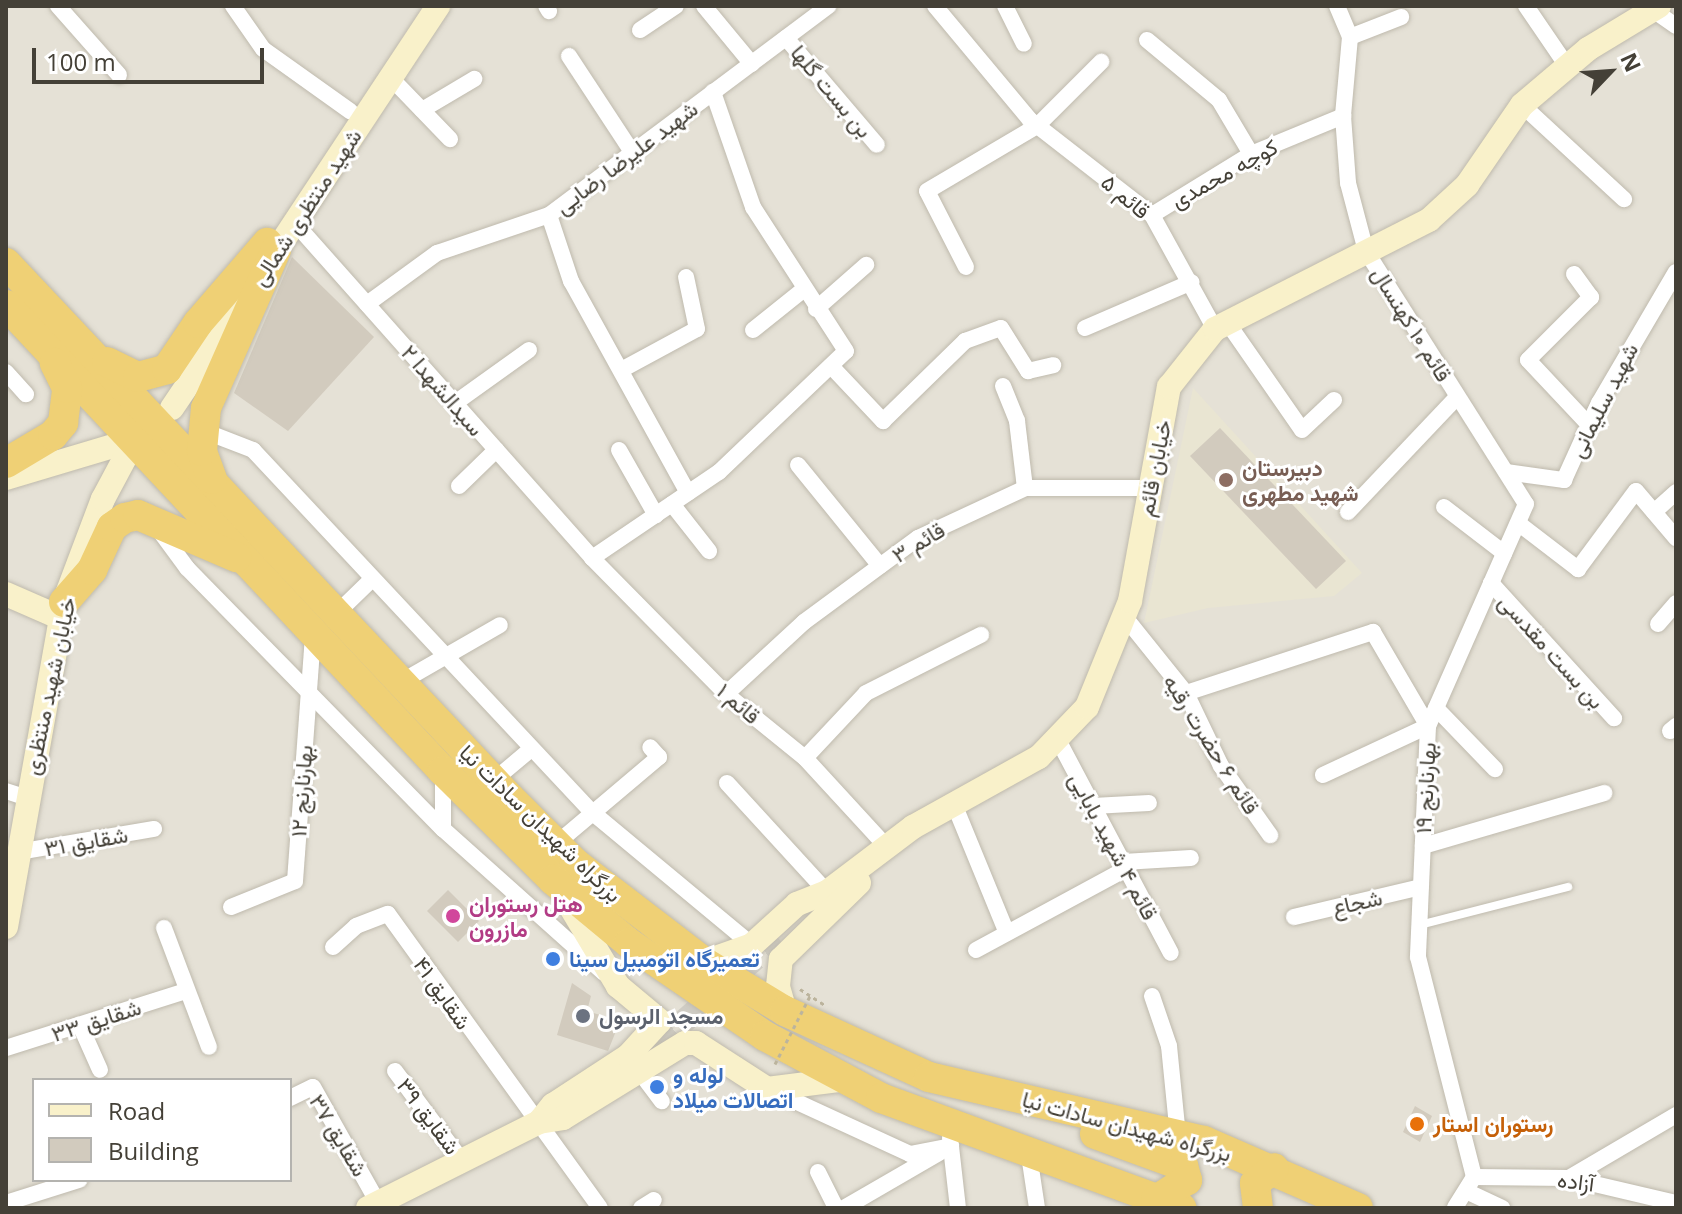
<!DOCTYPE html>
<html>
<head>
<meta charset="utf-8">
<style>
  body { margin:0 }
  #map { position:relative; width:1682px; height:1214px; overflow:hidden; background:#f2efe7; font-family:"Open Sans",Vazirmatn,sans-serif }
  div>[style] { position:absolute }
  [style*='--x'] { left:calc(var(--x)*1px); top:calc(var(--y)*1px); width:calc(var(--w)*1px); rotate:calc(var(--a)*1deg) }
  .residential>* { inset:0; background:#e5e1d6 }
  .education>* { inset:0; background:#e9e5d2 }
  .building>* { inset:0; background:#d2cbbe }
  .secondary-tunnel>* { height:24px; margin-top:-12px; transform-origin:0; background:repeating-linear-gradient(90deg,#cfccc4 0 24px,transparent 0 36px) }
  .path>* { height:3px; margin-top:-1.5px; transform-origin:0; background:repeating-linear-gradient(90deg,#bcb49d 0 4px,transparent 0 8px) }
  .roads { filter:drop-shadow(0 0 2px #bfbaad) drop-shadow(0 0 2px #bfbaad) }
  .lane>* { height:8px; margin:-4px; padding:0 4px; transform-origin:4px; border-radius:4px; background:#fff }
  .street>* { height:16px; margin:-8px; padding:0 8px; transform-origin:8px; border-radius:8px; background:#fff }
  .secondary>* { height:24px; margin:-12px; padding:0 12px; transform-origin:12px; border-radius:12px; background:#f9f1ca }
  .highway>* { height:30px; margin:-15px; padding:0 15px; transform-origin:15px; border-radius:15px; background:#efd075 }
  .path-bridge>* { height:3px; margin-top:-1.5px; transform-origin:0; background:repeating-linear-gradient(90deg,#bcb49d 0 4px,transparent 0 8px) }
  .dots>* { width:22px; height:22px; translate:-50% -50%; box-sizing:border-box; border:4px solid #fff; border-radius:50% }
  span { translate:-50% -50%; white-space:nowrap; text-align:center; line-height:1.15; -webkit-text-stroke:6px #fff; paint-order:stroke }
  .street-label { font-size:22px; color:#444037 }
  .education-label { font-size:22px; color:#785e54; font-weight:700 }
  .left { translate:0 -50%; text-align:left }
  .hotel-label { font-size:22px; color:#b23c85; font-weight:700 }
  .shop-label { font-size:22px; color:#366cbe; font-weight:700 }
  .worship-label { font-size:22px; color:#5b616d; font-weight:700 }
  .food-label { font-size:22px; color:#c56008; font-weight:700 }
  .frame { position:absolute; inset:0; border:8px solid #444037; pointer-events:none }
  .legend { position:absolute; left:32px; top:1078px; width:260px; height:104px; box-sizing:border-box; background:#fff; border:2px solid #b4b3af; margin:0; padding:10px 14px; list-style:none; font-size:24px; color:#444037 }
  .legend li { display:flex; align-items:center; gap:16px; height:40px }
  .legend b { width:40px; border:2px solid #b4b3af }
  .north { position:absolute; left:1570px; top:32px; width:80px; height:80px; -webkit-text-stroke:6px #fff; paint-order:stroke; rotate:65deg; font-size:22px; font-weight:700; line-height:32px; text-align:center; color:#444037 }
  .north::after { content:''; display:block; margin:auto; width:28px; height:36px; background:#444037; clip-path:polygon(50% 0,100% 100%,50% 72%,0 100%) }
  .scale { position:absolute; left:32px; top:48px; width:232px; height:36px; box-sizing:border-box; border:4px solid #444037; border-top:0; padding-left:10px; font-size:24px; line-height:28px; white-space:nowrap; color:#444037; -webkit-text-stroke:6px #fff; paint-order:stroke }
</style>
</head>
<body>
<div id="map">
  <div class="residential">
    <i style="clip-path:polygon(evenodd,6px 6px,1676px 6px,1676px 1208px,6px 1208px,6px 6px,34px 1080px,290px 1080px,290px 1180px,34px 1180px,34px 1080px)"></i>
  </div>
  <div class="education">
    <i style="clip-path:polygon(1193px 388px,1362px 573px,1334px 596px,1208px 608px,1144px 623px)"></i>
  </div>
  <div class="building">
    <i style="clip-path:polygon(292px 257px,374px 337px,288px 431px,234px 393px)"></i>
    <i style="clip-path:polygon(1220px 428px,1346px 561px,1316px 589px,1190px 456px)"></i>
    <i style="clip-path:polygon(448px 890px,479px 921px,458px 942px,427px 911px)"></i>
    <i style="clip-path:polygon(572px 983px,591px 996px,587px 1011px,620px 1021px,608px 1051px,557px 1035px)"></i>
    <i style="clip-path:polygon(1415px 1106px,1432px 1116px,1420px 1142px,1403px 1132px)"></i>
  </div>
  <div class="secondary-tunnel">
    <i style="--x:656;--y:1046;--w:163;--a:-41.5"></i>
  </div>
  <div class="path">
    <i style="--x:800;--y:989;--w:30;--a:33"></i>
  </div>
  <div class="roads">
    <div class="lane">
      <i style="--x:1420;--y:925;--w:153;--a:-14.4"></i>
    </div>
    <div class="street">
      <i style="--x:58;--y:6;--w:92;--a:48.5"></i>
      <i style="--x:233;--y:6;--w:52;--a:55.1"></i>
      <i style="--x:263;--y:49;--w:107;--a:35.5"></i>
      <i style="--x:546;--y:6;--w:6;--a:59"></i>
      <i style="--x:704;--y:6;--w:75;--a:50.4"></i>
      <i style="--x:935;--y:6;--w:148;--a:50.2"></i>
      <i style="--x:1030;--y:120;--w:155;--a:37.9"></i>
      <i style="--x:1152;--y:215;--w:130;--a:61.1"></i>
      <i style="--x:1005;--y:6;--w:42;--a:63.4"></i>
      <i style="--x:1337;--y:6;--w:34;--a:67"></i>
      <i style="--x:1350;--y:37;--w:79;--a:95.1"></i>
      <i style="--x:1343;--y:116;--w:67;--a:85.7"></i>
      <i style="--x:1348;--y:183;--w:70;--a:75.2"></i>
      <i style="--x:1366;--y:251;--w:299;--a:57.7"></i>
      <i style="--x:1526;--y:504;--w:243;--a:113.8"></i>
      <i style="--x:1428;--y:726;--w:231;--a:92.5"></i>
      <i style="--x:1418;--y:957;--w:227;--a:75.7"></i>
      <i style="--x:1474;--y:1177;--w:36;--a:122"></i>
      <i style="--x:1526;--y:6;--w:73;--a:55.7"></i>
      <i style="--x:1653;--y:10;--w:28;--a:35"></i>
      <i style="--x:640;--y:30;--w:43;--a:-33.7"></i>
      <i style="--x:1350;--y:37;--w:55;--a:-21.4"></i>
      <i style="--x:786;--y:38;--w:140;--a:49.6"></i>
      <i style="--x:1147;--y:40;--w:94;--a:39.8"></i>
      <i style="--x:1219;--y:100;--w:63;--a:59.3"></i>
      <i style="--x:569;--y:56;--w:118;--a:56.7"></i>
      <i style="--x:391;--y:78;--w:85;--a:46"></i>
      <i style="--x:1522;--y:105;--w:139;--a:42.7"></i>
      <i style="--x:422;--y:110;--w:61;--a:-30.8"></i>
      <i style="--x:549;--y:215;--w:70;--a:71.6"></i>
      <i style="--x:571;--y:281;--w:242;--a:61.1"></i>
      <i style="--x:1152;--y:215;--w:116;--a:-31.6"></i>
      <i style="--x:1251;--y:154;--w:100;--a:-22.4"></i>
      <i style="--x:294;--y:222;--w:449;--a:48.4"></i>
      <i style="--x:592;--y:558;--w:191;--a:45.4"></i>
      <i style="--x:726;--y:694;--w:102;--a:39"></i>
      <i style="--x:805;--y:758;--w:120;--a:47.4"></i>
      <i style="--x:966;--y:267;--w:85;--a:-117.2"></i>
      <i style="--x:927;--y:191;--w:128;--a:-30.6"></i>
      <i style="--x:1037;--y:126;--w:91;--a:-45"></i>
      <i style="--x:1574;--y:274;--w:29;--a:54"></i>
      <i style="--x:1591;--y:297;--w:89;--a:135"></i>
      <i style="--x:1528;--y:360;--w:89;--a:46.8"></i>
      <i style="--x:367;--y:304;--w:87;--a:-36.1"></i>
      <i style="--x:437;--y:253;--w:118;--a:-18.7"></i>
      <i style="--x:549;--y:215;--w:349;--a:-36.8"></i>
      <i style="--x:816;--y:309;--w:67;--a:-41.3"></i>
      <i style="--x:1227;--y:322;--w:131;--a:55.2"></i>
      <i style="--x:1302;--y:430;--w:44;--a:-43.2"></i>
      <i style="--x:1085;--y:328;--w:116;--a:-23.3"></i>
      <i style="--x:753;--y:330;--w:64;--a:-38.7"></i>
      <i style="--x:831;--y:366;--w:76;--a:46.6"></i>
      <i style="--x:883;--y:421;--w:115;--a:-44.3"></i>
      <i style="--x:965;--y:341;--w:38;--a:-20"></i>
      <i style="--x:1001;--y:328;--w:51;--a:57.9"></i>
      <i style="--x:1028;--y:371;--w:26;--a:-13"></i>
      <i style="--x:623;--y:369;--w:84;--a:-28.4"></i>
      <i style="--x:697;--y:329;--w:53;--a:-101.9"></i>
      <i style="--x:6;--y:372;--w:30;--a:48"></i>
      <i style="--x:1003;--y:386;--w:38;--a:68"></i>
      <i style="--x:1017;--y:421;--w:67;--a:83.2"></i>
      <i style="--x:455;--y:403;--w:91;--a:-35.6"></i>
      <i style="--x:204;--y:431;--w:53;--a:21.2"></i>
      <i style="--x:253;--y:450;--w:497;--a:46.9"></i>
      <i style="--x:593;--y:813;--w:207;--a:39.7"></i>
      <i style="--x:619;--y:450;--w:75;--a:60.4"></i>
      <i style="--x:798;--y:465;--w:130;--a:50.9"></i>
      <i style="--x:1506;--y:472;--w:59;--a:7.9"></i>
      <i style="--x:1564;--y:480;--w:85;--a:-65.6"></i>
      <i style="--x:1599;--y:403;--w:152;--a:-59.6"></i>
      <i style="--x:459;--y:486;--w:52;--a:-44.2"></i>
      <i style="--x:672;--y:504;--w:60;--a:51.8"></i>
      <i style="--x:1444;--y:507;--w:76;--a:37.5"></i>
      <i style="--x:1348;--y:512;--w:158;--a:-46.5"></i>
      <i style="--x:1654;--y:512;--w:30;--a:-42"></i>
      <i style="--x:1518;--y:523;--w:76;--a:37.5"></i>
      <i style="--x:1578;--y:569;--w:97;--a:-53.4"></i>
      <i style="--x:1636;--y:491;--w:62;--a:49.6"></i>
      <i style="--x:159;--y:530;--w:47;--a:53.6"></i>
      <i style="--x:187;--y:568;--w:366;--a:45.6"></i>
      <i style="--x:443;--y:829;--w:216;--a:41.8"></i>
      <i style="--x:592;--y:558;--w:153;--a:-34.1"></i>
      <i style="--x:719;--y:472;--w:175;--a:-43.6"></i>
      <i style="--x:846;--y:351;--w:171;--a:-122.9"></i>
      <i style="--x:753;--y:207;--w:122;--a:-109.2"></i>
      <i style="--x:1491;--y:583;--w:183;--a:47.7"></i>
      <i style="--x:336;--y:614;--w:50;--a:-44.2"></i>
      <i style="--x:1124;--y:616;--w:99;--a:51.2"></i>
      <i style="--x:1186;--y:693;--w:81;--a:64.4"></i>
      <i style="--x:1221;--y:766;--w:85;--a:54.6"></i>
      <i style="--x:1658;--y:624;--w:28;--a:-49"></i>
      <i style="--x:401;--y:682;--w:114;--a:-29.9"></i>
      <i style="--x:1186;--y:693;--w:197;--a:-18.1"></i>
      <i style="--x:1373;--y:632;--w:109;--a:59.7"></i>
      <i style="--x:1428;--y:726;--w:116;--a:155"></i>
      <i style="--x:726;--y:694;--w:106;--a:-42.7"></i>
      <i style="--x:804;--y:622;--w:142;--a:-36.4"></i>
      <i style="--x:918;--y:538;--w:118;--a:-25"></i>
      <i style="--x:1025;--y:488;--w:124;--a:0"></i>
      <i style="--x:1436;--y:708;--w:85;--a:46"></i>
      <i style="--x:1670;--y:731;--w:8;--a:-40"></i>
      <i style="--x:1057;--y:738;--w:243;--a:62.1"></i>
      <i style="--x:805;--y:758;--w:89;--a:-46.8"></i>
      <i style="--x:866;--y:693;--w:129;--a:-26.8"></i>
      <i style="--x:443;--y:773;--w:56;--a:90"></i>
      <i style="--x:493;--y:781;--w:50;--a:-40.1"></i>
      <i style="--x:727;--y:783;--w:148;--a:47.5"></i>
      <i style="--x:6;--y:791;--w:22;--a:18"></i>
      <i style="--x:954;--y:804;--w:139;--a:67.7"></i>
      <i style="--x:1093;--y:806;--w:56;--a:-3.1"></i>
      <i style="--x:556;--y:844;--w:135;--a:-40.2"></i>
      <i style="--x:659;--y:757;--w:13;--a:-132"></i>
      <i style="--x:1423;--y:846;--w:189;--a:-16.3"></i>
      <i style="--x:18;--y:852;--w:138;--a:-9.6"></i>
      <i style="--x:1123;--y:862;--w:68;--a:-3.4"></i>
      <i style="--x:231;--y:907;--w:69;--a:-22.1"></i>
      <i style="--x:295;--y:881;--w:248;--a:-85.8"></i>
      <i style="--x:1294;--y:917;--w:130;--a:-13.3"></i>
      <i style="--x:164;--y:928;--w:127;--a:69.3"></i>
      <i style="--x:333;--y:947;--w:31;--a:-42"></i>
      <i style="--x:356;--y:926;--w:34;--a:-21"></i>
      <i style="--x:388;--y:914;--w:362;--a:54.2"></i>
      <i style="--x:976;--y:950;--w:170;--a:-28.4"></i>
      <i style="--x:1152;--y:996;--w:53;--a:71.2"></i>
      <i style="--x:1169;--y:1046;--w:90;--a:84.3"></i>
      <i style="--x:80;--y:1025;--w:49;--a:66"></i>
      <i style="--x:6;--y:1048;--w:189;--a:-17.6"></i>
      <i style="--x:395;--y:1071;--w:112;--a:53.3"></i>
      <i style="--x:639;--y:1071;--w:38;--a:53"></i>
      <i style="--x:771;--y:1090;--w:153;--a:24.7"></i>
      <i style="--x:910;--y:1154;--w:42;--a:-11"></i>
      <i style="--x:290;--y:1098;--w:25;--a:-26"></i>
      <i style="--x:313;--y:1087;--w:133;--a:60.7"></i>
      <i style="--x:950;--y:1138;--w:70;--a:83.5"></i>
      <i style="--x:1029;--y:1155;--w:54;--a:81.4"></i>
      <i style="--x:818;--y:1172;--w:40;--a:63.4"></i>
      <i style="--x:1474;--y:1177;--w:95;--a:0.6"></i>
      <i style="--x:1569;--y:1178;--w:110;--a:13.2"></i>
      <i style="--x:1569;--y:1178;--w:124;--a:-30.5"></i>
      <i style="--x:1466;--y:1191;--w:40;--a:25"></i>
      <i style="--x:6;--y:1203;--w:77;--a:-17.5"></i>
      <i style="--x:641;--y:1208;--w:15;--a:-32"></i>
      <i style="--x:844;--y:1208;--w:110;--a:-30.1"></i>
    </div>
    <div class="secondary">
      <i style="--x:266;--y:266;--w:312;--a:-56.5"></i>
      <i style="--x:172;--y:408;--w:122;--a:-56"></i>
      <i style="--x:6;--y:478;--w:116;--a:-16.6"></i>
      <i style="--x:6;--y:594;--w:60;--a:23.6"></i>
      <i style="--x:6;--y:927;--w:330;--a:-79.9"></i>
      <i style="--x:64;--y:602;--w:110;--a:-69.3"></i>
      <i style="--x:103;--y:499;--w:49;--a:-61.9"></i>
      <i style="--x:704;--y:962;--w:51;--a:-19.5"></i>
      <i style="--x:752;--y:945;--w:61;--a:-42.3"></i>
      <i style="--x:797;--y:904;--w:32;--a:-22"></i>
      <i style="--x:827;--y:892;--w:108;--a:-37.1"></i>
      <i style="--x:913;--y:827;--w:144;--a:-29.1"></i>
      <i style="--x:1039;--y:757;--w:69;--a:-46.2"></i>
      <i style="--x:1087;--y:707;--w:114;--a:-67.9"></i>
      <i style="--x:1130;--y:601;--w:218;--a:-79.7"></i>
      <i style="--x:1169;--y:387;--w:74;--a:-51.6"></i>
      <i style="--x:1215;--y:329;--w:240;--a:-27"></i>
      <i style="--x:1429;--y:220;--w:52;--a:-42.6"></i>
      <i style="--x:1467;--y:185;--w:97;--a:-55.5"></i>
      <i style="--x:1522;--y:105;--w:87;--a:-40.3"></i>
      <i style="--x:1588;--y:49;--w:83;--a:-31.2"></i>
      <i style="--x:785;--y:1011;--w:26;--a:-106"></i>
      <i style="--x:778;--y:986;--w:27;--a:-84"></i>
      <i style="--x:781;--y:959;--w:109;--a:-44.3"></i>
      <i style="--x:539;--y:1122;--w:22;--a:-51"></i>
      <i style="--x:553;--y:1105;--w:90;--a:-33.2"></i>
      <i style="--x:628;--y:1056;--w:47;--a:-47.6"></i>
      <i style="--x:660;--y:1021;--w:55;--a:-140.2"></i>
      <i style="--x:618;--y:986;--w:99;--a:-121"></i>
      <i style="--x:368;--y:1208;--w:191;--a:-26.7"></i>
      <i style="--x:539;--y:1122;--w:24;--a:-9"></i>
      <i style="--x:563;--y:1118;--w:143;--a:-31.6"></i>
      <i style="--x:685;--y:1043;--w:11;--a:0"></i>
      <i style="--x:696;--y:1043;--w:85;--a:32.9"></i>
      <i style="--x:767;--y:1089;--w:80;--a:-7.2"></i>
    </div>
    <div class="highway">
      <i style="--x:6;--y:263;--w:734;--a:46.71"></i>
      <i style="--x:509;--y:797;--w:93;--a:45"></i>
      <i style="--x:575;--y:863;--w:163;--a:37.5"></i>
      <i style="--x:704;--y:962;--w:95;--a:31.2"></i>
      <i style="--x:785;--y:1011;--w:158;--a:24.6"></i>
      <i style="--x:929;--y:1077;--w:282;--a:13.1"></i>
      <i style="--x:1204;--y:1141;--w:168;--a:23.5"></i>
      <i style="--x:6;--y:305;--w:639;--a:46.84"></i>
      <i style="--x:443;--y:771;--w:155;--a:44.7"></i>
      <i style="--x:553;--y:880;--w:99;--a:39.7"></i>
      <i style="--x:629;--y:943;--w:165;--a:34.4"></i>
      <i style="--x:765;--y:1036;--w:132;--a:28.1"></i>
      <i style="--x:881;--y:1098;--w:320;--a:20.1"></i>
      <i style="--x:107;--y:362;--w:34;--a:26"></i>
      <i style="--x:138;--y:377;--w:30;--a:-15"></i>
      <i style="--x:167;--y:369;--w:55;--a:-56"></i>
      <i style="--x:198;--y:323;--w:106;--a:-49.2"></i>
      <i style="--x:6;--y:463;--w:55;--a:-30.8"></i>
      <i style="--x:53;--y:435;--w:16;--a:-50"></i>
      <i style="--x:63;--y:423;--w:35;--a:-83"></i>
      <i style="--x:67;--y:388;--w:28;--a:-116"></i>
      <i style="--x:212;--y:479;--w:30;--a:-110"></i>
      <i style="--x:202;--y:451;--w:43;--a:-84.7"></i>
      <i style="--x:206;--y:408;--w:173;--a:-66.1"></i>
      <i style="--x:64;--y:602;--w:43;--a:-48.8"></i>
      <i style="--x:92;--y:570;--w:47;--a:-65.1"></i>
      <i style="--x:112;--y:527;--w:16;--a:-35"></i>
      <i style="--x:125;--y:518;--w:13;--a:-13"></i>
      <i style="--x:138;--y:515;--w:107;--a:23.2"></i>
      <i style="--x:1095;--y:1134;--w:94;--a:20"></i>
      <i style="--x:1183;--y:1166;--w:15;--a:74"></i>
      <i style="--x:1187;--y:1180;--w:37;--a:147"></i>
      <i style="--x:1258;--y:1208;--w:25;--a:-97"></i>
      <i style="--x:1255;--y:1183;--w:24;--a:-38"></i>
    </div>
  </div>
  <div class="path-bridge">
    <i style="--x:775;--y:1064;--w:79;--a:-62.8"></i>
  </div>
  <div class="dots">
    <i style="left:1226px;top:480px;background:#8d6e63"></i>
    <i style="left:453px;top:916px;background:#d1479c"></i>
    <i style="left:553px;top:959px;background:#3f7fe0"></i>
    <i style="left:583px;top:1016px;background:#6b7280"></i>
    <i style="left:657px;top:1087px;background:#3f7fe0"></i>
    <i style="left:1417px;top:1124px;background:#e8710a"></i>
  </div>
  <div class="street-label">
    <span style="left:832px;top:91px;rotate:50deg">بن بست گلها</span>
    <span style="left:626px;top:157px;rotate:-37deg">شهید علیرضا رضایی</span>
    <span style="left:1224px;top:173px;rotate:-29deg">کوچه محمدی</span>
    <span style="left:1126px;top:196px;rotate:40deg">قائم ۵</span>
    <span style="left:306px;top:207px;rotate:-57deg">شهید منتظری شمالی</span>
    <span style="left:1412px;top:324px;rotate:58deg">قائم ۱۰ کهنسال</span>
    <span style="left:443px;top:390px;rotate:49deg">سیدالشهدا ۲</span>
    <span style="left:1603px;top:400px;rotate:-63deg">شهید سلیمانی</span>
    <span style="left:1154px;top:468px;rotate:-79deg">خیابان قائم</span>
    <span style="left:918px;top:542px;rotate:-31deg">قائم ۳</span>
    <span style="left:1552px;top:651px;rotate:48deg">بن بست مقدسی</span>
    <span style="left:49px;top:686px;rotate:-78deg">خیابان شهید منتظری</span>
    <span style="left:739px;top:703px;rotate:41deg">قائم ۱</span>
    <span style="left:1212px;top:744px;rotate:58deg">قائم ۶ حضرت رقیه</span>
    <span style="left:1425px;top:788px;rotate:-87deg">بهارنارنج ۱۹</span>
    <span style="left:301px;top:791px;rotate:-86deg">بهارنارنج ۱۲</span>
    <span style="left:541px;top:823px;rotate:44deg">بزرگراه شهیدان سادات نیا</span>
    <span style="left:86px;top:841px;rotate:-10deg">شقایق ۳۱</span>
    <span style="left:1114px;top:846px;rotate:62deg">قائم ۴ شهید بابایی</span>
    <span style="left:1357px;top:902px;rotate:-13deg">شجاع</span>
    <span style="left:443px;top:993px;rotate:55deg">شقایق ۴۱</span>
    <span style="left:96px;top:1020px;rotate:-18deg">شقایق ۳۳</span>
    <span style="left:429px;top:1116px;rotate:53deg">شقایق ۳۹</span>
    <span style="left:1127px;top:1126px;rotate:15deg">بزرگراه شهیدان سادات نیا</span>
    <span style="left:339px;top:1135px;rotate:59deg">شقایق ۳۷</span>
    <span style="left:1576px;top:1181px;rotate:7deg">آزاده</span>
  </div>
  <div class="education-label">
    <span class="left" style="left:1242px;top:480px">دبیرستان<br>شهید مطهری</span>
  </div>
  <div class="hotel-label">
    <span class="left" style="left:469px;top:916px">هتل رستوران<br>مازرون</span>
  </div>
  <div class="shop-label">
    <span class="left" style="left:569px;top:959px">تعمیرگاه اتومبیل سینا</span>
    <span class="left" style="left:673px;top:1087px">لوله و<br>اتصالات میلاد</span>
  </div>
  <div class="worship-label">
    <span class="left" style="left:599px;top:1016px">مسجد الرسول</span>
  </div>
  <div class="food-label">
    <span class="left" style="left:1433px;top:1124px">رستوران استار</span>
  </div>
  <div class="frame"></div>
  <ul class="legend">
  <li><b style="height:10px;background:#f9f1ca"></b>Road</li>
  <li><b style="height:22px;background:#d2cbbe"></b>Building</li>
  </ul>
  <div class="north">N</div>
  <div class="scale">100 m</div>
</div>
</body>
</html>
